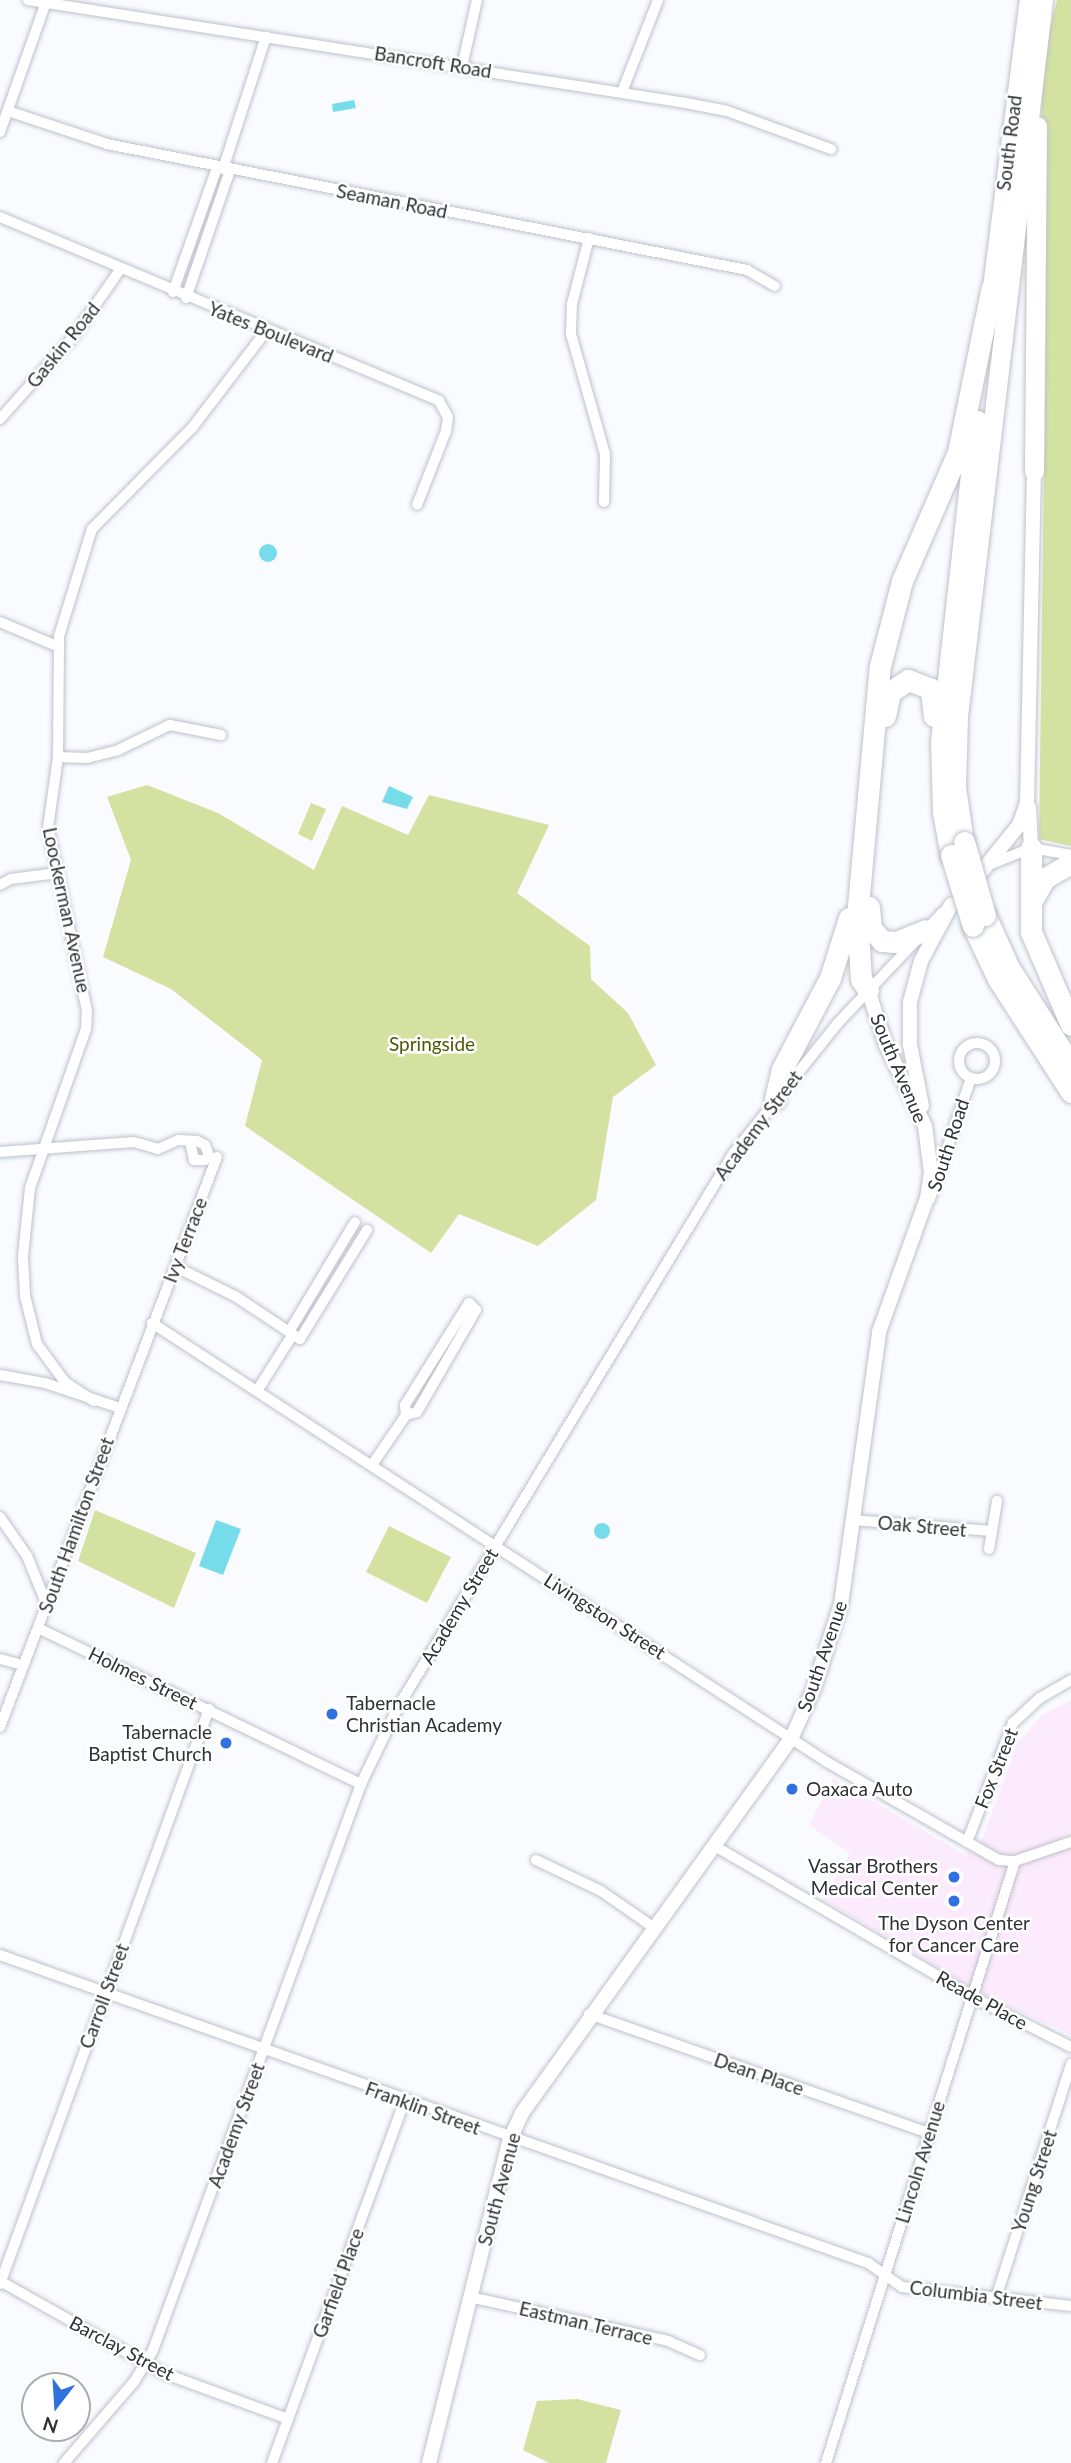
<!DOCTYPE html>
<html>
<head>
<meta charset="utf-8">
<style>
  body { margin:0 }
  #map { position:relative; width:1071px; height:2463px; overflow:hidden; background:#f9fbff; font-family:Lato,sans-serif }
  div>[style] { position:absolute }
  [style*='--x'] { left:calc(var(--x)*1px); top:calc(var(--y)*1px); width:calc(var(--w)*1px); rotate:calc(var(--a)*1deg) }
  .medical>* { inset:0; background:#fcebfd }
  .green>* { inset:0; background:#d4e2a1 }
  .water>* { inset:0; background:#77dcea }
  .round { border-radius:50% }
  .roads { filter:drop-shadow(0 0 2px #bdc2cb) drop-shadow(0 0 2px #bdc2cb) }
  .minor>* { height:10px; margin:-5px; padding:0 5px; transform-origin:5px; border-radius:5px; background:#fff }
  .minor>.ring { margin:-5px; padding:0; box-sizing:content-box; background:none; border:10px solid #fff; border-radius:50% }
  .tertiary>* { height:14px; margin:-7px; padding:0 7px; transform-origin:7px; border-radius:7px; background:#fff }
  .trunk>* { height:19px; margin:-9.5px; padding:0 9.5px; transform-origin:9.5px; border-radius:9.5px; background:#fff }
  .motorway>* { height:21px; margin:-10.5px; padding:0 10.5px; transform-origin:10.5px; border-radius:10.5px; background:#fff }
  .bridges { filter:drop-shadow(0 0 2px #bdc2cb) drop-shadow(0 0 2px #bdc2cb) }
  .motorway-bridge>* { height:21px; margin:-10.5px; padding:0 10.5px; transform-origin:10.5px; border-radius:10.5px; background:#fff }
  .dots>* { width:19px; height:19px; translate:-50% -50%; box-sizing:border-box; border:4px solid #fff; border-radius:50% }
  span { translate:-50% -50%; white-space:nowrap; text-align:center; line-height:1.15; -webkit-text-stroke:5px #fff; paint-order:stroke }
  .street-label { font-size:19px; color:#2f3135 }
  .park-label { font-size:19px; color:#4d5902 }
  .poi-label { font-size:19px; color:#2f3135 }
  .left { translate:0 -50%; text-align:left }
  .right { translate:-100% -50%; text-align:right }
  .north { position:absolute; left:21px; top:2372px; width:70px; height:70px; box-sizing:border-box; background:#fff; border:2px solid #acadae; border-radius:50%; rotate:197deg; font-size:19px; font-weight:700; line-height:28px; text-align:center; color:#2f3135 }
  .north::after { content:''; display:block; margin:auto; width:24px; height:32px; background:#2f72df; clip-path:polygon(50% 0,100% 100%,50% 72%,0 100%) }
</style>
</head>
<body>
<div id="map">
  <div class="medical">
    <i style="clip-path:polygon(1071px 1700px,1071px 2035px,986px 1996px,823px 1899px,850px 1853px,809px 1825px,833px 1778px,964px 1854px,982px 1840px,1017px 1744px,1042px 1715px)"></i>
  </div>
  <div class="green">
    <i style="clip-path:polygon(1057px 0,1071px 0,1071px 846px,1039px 839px,1046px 312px,1041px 125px,1044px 53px)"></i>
    <i style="clip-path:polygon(147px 785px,218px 813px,314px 870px,342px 806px,408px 835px,429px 795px,549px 825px,517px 893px,590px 946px,591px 979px,628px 1013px,656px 1065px,613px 1097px,596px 1200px,538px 1246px,459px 1214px,431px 1253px,245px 1126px,262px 1060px,171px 989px,103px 957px,131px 860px,107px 797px)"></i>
    <i style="clip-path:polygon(311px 803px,326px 809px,312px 841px,298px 834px)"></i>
    <i style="clip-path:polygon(95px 1510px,196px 1553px,174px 1608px,78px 1561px)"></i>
    <i style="clip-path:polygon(389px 1526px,451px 1557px,427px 1603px,366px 1572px)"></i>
    <i style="clip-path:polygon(577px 2399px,621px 2410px,606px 2463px,549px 2463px,523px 2450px,537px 2401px)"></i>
  </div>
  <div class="water">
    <i style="clip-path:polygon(354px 100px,356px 108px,333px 112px,332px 104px)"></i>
    <i class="round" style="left:259px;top:544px;width:18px;height:18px"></i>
    <i style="clip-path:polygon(389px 786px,413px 797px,407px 809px,382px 802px)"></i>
    <i style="clip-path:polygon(216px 1520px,241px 1529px,223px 1575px,199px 1566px)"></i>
    <i class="round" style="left:594px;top:1523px;width:16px;height:16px"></i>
  </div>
  <div class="roads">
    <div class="minor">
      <i style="--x:28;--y:0;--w:666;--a:8.9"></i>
      <i style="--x:686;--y:103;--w:42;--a:11"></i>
      <i style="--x:727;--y:111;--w:111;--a:20.1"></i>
      <i style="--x:462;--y:67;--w:69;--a:-77.4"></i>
      <i style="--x:622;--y:92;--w:99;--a:-68.6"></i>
      <i style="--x:8;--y:111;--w:104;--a:18.4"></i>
      <i style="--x:107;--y:144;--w:652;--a:11.14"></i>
      <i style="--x:747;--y:270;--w:32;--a:30"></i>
      <i style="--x:0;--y:132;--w:138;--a:-70.5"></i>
      <i style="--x:223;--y:169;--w:139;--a:-72"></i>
      <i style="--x:0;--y:217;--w:476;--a:22.7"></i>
      <i style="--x:439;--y:401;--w:18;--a:61"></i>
      <i style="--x:448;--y:417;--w:14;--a:98"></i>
      <i style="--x:446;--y:431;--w:79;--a:111.4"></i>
      <i style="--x:589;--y:238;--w:68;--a:104.4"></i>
      <i style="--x:572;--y:304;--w:30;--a:92"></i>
      <i style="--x:571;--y:334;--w:125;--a:74.2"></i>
      <i style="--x:605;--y:454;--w:48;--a:91.2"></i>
      <i style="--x:173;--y:292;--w:132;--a:-70.5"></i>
      <i style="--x:186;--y:298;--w:135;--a:-71"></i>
      <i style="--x:0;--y:419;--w:111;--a:-48.3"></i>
      <i style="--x:74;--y:336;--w:83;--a:-55.3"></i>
      <i style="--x:0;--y:622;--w:64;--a:23"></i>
      <i style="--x:58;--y:757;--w:29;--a:2"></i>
      <i style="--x:87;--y:758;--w:32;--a:-14"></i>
      <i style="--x:118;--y:750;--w:58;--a:-25.7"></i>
      <i style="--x:170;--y:725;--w:52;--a:11.1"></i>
      <i style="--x:991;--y:864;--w:43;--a:-21.8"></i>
      <i style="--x:1031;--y:848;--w:41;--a:9.9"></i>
      <i style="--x:0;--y:885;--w:13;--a:-29"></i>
      <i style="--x:11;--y:879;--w:47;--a:-7.3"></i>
      <i class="ring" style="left:959px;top:1043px;width:26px;height:26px"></i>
      <i style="--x:0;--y:1152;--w:134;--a:-4.3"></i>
      <i style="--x:134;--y:1142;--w:25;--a:16"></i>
      <i style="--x:158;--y:1149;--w:22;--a:-24"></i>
      <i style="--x:178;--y:1140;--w:19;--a:3"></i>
      <i style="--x:197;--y:1141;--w:9;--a:27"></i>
      <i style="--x:205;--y:1145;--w:12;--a:70"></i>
      <i style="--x:209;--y:1156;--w:6;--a:135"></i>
      <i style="--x:205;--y:1160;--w:11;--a:180"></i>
      <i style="--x:194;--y:1160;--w:19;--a:-102"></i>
      <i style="--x:930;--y:1199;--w:128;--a:-71.3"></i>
      <i style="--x:176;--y:1267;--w:66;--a:26.2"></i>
      <i style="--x:235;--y:1296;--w:78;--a:33.5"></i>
      <i style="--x:300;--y:1339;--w:128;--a:-58.4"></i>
      <i style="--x:152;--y:1323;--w:805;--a:33.04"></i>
      <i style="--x:827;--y:1762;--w:198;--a:29.7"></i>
      <i style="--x:999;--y:1860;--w:16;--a:4"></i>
      <i style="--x:1015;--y:1861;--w:59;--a:-18.7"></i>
      <i style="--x:289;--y:1332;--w:128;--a:-59"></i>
      <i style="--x:0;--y:1375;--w:46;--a:10.1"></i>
      <i style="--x:45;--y:1383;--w:79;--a:18.4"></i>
      <i style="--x:257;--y:1391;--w:67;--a:-57.7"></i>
      <i style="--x:94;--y:1401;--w:35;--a:-147"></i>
      <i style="--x:65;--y:1382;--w:47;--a:-126.4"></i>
      <i style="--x:37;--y:1344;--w:49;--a:-104"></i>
      <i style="--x:25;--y:1296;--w:40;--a:-92.9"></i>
      <i style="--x:23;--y:1256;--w:68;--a:-84.1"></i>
      <i style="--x:30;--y:1188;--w:169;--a:-70.6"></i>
      <i style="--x:86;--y:1029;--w:18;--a:-87"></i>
      <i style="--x:87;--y:1011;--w:187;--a:-102"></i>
      <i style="--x:48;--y:828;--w:72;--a:-82"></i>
      <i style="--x:58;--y:757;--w:121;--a:-89.5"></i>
      <i style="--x:59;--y:636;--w:112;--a:-72.9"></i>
      <i style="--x:92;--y:529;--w:142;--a:-45.3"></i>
      <i style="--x:192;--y:428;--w:123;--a:-52.6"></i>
      <i style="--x:372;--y:1465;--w:60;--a:-55.8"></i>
      <i style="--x:406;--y:1415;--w:11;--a:-15"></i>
      <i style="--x:417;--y:1412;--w:118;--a:-60"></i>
      <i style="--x:476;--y:1310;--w:10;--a:-135"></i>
      <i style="--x:469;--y:1303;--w:120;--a:122.1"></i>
      <i style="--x:405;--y:1405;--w:10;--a:84"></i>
      <i style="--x:0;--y:1517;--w:47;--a:55.3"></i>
      <i style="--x:27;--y:1556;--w:53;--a:67.8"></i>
      <i style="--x:852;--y:1520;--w:140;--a:4.5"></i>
      <i style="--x:989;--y:1549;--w:49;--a:-80.5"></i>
      <i style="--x:38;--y:1628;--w:359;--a:25.8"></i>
      <i style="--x:0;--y:1659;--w:24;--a:15"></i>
      <i style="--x:0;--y:1727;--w:610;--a:-69.16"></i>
      <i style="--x:967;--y:1842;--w:128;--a:-68.9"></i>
      <i style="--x:1013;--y:1723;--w:37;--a:-43"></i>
      <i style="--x:1040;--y:1698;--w:36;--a:-30"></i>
      <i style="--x:713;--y:1845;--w:318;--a:30.2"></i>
      <i style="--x:988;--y:2005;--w:93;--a:26.8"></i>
      <i style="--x:536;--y:1860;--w:72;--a:25.5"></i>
      <i style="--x:601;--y:1891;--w:63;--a:34.7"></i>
      <i style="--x:0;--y:1955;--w:921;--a:19.54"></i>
      <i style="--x:868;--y:2263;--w:42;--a:35.2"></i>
      <i style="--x:902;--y:2287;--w:170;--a:6.4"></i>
      <i style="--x:589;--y:2014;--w:360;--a:19.3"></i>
      <i style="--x:0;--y:2281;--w:187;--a:29.4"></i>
      <i style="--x:163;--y:2373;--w:133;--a:20.2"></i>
      <i style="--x:0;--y:2284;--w:612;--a:-70.02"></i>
      <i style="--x:470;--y:2297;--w:203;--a:12.5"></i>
      <i style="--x:668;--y:2341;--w:35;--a:24"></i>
      <i style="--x:996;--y:2298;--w:246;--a:-72.2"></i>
      <i style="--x:64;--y:2463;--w:107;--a:-49.2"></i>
      <i style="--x:134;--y:2382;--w:37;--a:-59"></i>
      <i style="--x:153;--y:2350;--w:603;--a:-69.82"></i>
      <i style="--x:361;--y:1784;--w:85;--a:-64.3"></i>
      <i style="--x:398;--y:1707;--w:647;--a:-58.79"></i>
      <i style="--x:733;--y:1154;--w:166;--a:-51.3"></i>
      <i style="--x:837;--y:1024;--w:154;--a:-46.6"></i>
      <i style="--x:272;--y:2463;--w:384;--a:-69.9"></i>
      <i style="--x:826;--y:2463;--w:631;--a:-72.57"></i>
    </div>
    <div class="tertiary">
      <i style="--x:1029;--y:807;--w:41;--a:87.2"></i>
      <i style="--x:978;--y:876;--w:65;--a:-51.2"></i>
      <i style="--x:1019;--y:825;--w:23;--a:-70"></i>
      <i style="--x:1027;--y:803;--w:332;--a:-88.8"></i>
      <i style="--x:922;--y:1106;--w:62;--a:-101.1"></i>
      <i style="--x:910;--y:1045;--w:43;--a:-90"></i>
      <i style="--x:910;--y:1002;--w:42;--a:-75"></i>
      <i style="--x:921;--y:961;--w:64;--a:-61.8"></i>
      <i style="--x:429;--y:2463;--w:334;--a:-76"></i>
      <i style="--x:510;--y:2139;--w:29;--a:-65"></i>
      <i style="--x:522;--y:2113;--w:463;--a:-54.3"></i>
      <i style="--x:792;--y:1737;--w:54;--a:-65.8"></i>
      <i style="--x:814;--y:1688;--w:88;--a:-72.2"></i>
      <i style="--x:841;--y:1604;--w:275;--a:-82"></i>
      <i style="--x:879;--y:1332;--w:142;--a:-70.3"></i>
      <i style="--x:927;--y:1198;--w:25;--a:-81"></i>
      <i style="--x:931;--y:1173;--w:47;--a:-97.3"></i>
      <i style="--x:925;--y:1126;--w:90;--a:-115.7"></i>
      <i style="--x:886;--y:1045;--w:58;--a:-108.1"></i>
    </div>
    <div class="trunk">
      <i style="--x:992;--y:287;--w:289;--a:-82.7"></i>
      <i style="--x:1034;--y:471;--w:345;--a:-89.5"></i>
      <i style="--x:964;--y:842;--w:56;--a:-98.3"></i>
      <i style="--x:956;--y:787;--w:71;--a:-88.4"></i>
      <i style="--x:958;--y:716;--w:721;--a:-83.23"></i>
    </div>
    <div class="motorway">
      <i style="--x:885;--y:716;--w:25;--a:-78"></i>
      <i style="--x:890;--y:692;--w:22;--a:-34"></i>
      <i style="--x:908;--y:680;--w:25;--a:21"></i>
      <i style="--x:931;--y:689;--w:27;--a:84"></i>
      <i style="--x:1031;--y:848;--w:84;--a:90"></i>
      <i style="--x:1031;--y:932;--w:101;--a:66.7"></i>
      <i style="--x:951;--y:855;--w:44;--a:-100.5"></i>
      <i style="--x:943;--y:812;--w:70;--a:-91.6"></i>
      <i style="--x:941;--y:742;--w:323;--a:-83.6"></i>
      <i style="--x:1031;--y:902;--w:28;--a:-60"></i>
      <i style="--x:1045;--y:878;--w:30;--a:-30"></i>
      <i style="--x:869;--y:907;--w:21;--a:85"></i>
      <i style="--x:871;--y:928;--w:17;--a:50"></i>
      <i style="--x:882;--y:941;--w:14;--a:4"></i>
      <i style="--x:896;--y:942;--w:31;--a:-22"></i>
      <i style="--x:985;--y:915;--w:58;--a:65.6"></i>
      <i style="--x:1009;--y:968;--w:115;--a:57.4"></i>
      <i style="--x:973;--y:926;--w:59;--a:64.7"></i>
      <i style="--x:998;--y:979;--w:135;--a:57.1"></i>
      <i style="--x:868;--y:990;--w:13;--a:-122"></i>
      <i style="--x:861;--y:979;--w:62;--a:-93.7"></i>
      <i style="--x:857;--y:917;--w:252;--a:-84.8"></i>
      <i style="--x:880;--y:666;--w:88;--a:-75.5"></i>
      <i style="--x:902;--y:581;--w:141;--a:-66.5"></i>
      <i style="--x:958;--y:452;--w:168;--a:-78.4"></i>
      <i style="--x:775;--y:1099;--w:31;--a:-77"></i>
      <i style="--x:782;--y:1069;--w:103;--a:-62.2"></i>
      <i style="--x:830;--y:978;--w:63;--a:-72.4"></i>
    </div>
  </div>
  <div class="bridges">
    <div class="motorway-bridge">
      <i style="--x:964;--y:842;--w:76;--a:74"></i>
      <i style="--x:951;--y:855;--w:74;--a:72.8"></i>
    </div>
  </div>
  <div class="dots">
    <i style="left:332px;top:1714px;background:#2f72df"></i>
    <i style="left:226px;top:1743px;background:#2f72df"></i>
    <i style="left:792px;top:1789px;background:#2f72df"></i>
    <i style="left:954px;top:1877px;background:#2f72df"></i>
    <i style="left:954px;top:1901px;background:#2f72df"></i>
  </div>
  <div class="street-label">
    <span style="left:433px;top:62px;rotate:9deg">Bancroft Road</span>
    <span style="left:1009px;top:143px;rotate:-83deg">South Road</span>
    <span style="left:392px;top:201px;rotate:11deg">Seaman Road</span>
    <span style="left:271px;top:332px;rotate:22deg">Yates Boulevard</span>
    <span style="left:63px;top:345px;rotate:-51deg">Gaskin Road</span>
    <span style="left:67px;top:910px;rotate:78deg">Loockerman Avenue</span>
    <span style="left:899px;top:1068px;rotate:67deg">South Avenue</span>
    <span style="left:758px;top:1125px;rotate:-53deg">Academy Street</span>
    <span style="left:948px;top:1145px;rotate:-72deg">South Road</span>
    <span style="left:185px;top:1240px;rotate:-69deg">Ivy Terrace</span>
    <span style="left:76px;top:1525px;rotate:-70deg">South Hamilton Street</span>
    <span style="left:922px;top:1526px;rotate:5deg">Oak Street</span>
    <span style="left:459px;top:1606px;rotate:-59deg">Academy Street</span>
    <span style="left:605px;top:1616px;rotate:33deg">Livingston Street</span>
    <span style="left:822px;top:1656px;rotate:-71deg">South Avenue</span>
    <span style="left:143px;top:1678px;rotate:26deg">Holmes Street</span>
    <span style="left:996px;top:1768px;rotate:-68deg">Fox Street</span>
    <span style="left:104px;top:1996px;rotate:-70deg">Carroll Street</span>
    <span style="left:982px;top:2000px;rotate:29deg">Reade Place</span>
    <span style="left:759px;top:2074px;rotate:19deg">Dean Place</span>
    <span style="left:423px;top:2108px;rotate:20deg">Franklin Street</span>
    <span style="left:236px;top:2125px;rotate:-70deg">Academy Street</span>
    <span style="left:920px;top:2162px;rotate:-73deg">Lincoln Avenue</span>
    <span style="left:1034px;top:2181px;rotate:-72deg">Young Street</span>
    <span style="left:499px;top:2189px;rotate:-75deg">South Avenue</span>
    <span style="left:338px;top:2283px;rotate:-70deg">Garfield Place</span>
    <span style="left:976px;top:2295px;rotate:7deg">Columbia Street</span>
    <span style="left:586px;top:2323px;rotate:13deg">Eastman Terrace</span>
    <span style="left:122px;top:2348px;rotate:28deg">Barclay Street</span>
  </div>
  <div class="park-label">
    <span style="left:432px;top:1044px">Springside</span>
  </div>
  <div class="poi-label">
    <span class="left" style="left:346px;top:1714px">Tabernacle<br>Christian Academy</span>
    <span class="right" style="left:212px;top:1743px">Tabernacle<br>Baptist Church</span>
    <span class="left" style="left:806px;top:1789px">Oaxaca Auto</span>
    <span class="right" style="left:938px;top:1877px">Vassar Brothers<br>Medical Center</span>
    <span style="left:954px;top:1934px">The Dyson Center<br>for Cancer Care</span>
  </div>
  <div class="north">N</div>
</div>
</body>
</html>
